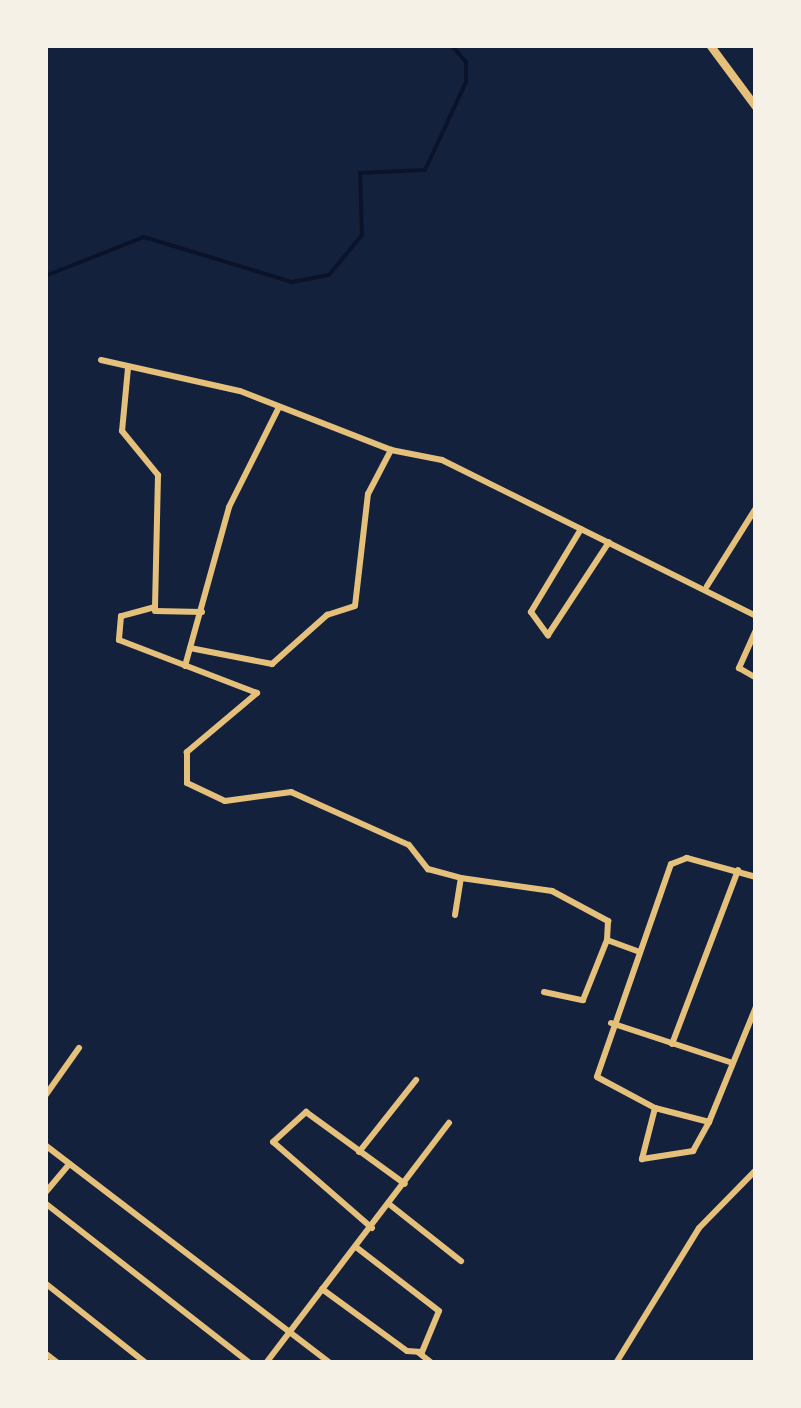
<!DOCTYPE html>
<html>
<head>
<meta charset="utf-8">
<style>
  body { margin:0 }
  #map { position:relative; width:801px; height:1408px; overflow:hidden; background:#14213d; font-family:Cabin,sans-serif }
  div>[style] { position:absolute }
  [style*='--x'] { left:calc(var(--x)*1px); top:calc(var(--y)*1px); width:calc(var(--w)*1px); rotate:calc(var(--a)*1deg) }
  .stream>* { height:4px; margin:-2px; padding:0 2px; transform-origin:2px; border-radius:2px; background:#0b132b }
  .minor>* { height:6px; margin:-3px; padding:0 3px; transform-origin:3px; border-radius:3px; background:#e5c07b }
  .tertiary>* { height:8px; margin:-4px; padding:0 4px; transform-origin:4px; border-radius:4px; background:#e5c07b }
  span { translate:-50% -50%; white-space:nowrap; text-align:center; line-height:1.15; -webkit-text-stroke:10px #f6f1e7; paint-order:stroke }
  .frame { position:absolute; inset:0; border:48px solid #f6f1e7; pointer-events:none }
</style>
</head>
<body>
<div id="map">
  <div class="stream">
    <i style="--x:45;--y:276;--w:106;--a:-21.5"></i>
    <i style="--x:144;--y:237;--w:155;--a:16.9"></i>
    <i style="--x:292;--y:282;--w:38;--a:-11"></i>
    <i style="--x:329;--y:275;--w:52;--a:-50.5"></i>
    <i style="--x:362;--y:235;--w:62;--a:-91.8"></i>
    <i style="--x:360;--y:173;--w:65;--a:-2.6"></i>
    <i style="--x:425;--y:170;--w:97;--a:-65"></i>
    <i style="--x:466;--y:82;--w:20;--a:-90"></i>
    <i style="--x:466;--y:62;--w:23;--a:-131"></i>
    <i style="--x:45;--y:817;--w:64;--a:90"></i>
  </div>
  <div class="minor">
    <i style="--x:101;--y:360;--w:142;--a:12.6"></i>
    <i style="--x:240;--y:391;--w:162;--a:21.3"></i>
    <i style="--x:391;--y:450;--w:52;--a:11.1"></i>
    <i style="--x:442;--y:460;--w:351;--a:26.4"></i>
    <i style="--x:128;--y:368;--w:63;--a:95.4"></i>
    <i style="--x:122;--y:431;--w:57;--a:50.7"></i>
    <i style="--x:158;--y:475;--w:132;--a:91.3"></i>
    <i style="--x:155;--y:607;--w:35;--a:165"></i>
    <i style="--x:121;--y:616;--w:24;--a:95"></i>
    <i style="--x:119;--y:640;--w:148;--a:21"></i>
    <i style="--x:257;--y:693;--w:92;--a:139.9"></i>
    <i style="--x:187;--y:752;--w:31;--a:90"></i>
    <i style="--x:187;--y:783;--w:42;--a:25.3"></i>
    <i style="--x:225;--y:801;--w:67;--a:-7.8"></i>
    <i style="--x:291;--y:792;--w:129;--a:24.2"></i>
    <i style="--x:409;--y:845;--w:31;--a:52"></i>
    <i style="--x:428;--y:869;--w:34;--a:15"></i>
    <i style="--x:581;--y:529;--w:97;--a:121.1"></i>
    <i style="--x:531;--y:612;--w:29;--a:54"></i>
    <i style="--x:548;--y:635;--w:111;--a:-56.7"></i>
    <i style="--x:707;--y:586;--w:92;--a:-57.9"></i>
    <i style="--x:155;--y:611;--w:47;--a:1.2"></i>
    <i style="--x:756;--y:630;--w:42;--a:114.1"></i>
    <i style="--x:739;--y:668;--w:20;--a:30"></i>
    <i style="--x:190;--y:648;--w:84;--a:11"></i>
    <i style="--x:272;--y:664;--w:74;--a:-41.7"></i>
    <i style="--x:327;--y:615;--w:29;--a:-18"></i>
    <i style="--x:355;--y:606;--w:113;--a:-83.4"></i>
    <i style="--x:368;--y:494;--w:50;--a:-62.4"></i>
    <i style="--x:185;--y:666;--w:165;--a:-74.5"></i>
    <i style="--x:229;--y:507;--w:110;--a:-63.4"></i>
    <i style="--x:756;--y:877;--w:72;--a:-164.6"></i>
    <i style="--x:687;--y:858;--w:17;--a:159"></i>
    <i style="--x:671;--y:864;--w:225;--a:109.2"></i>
    <i style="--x:597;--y:1077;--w:66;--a:28.1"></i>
    <i style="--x:655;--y:1108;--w:56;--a:14.5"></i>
    <i style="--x:709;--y:1122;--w:124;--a:-67.8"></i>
    <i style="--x:455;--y:915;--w:37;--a:-81"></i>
    <i style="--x:461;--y:878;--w:92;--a:8.1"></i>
    <i style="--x:552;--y:891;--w:64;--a:28.2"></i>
    <i style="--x:608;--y:921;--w:19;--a:93"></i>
    <i style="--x:607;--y:940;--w:32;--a:20"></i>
    <i style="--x:544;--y:992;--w:40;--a:12"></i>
    <i style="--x:583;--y:1000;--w:65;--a:-68.2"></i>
    <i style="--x:611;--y:1023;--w:128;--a:18.2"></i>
    <i style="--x:672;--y:1044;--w:186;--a:-69.2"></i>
    <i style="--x:45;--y:1096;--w:59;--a:-54.7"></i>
    <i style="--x:655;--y:1108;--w:53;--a:104.3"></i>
    <i style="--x:642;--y:1159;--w:52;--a:-8.9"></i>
    <i style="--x:693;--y:1151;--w:33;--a:-61"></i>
    <i style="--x:45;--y:1145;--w:359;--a:37.4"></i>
    <i style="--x:359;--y:1152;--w:92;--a:-51.6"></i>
    <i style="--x:45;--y:1193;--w:38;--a:-50"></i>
    <i style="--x:45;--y:1203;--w:260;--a:38"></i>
    <i style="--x:389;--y:1204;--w:92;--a:38.4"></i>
    <i style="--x:372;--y:1228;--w:131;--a:-139"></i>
    <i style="--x:273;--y:1142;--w:45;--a:-42.3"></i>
    <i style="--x:306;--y:1112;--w:122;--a:36"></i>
    <i style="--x:45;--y:1283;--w:129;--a:38.4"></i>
    <i style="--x:322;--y:1289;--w:105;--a:36.1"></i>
    <i style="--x:407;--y:1351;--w:15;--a:4"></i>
    <i style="--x:422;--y:1352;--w:44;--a:-67.5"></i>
    <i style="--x:439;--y:1311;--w:105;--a:-142.4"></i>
    <i style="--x:45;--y:1353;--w:16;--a:38"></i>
    <i style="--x:419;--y:1353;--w:16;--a:38"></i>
    <i style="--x:266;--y:1363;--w:302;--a:-52.7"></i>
    <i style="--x:616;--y:1363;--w:158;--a:-58.4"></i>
    <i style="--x:699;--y:1228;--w:81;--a:-45.5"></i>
  </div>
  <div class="tertiary">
    <i style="--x:710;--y:45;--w:77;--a:53.4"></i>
  </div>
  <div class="frame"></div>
</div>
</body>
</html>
